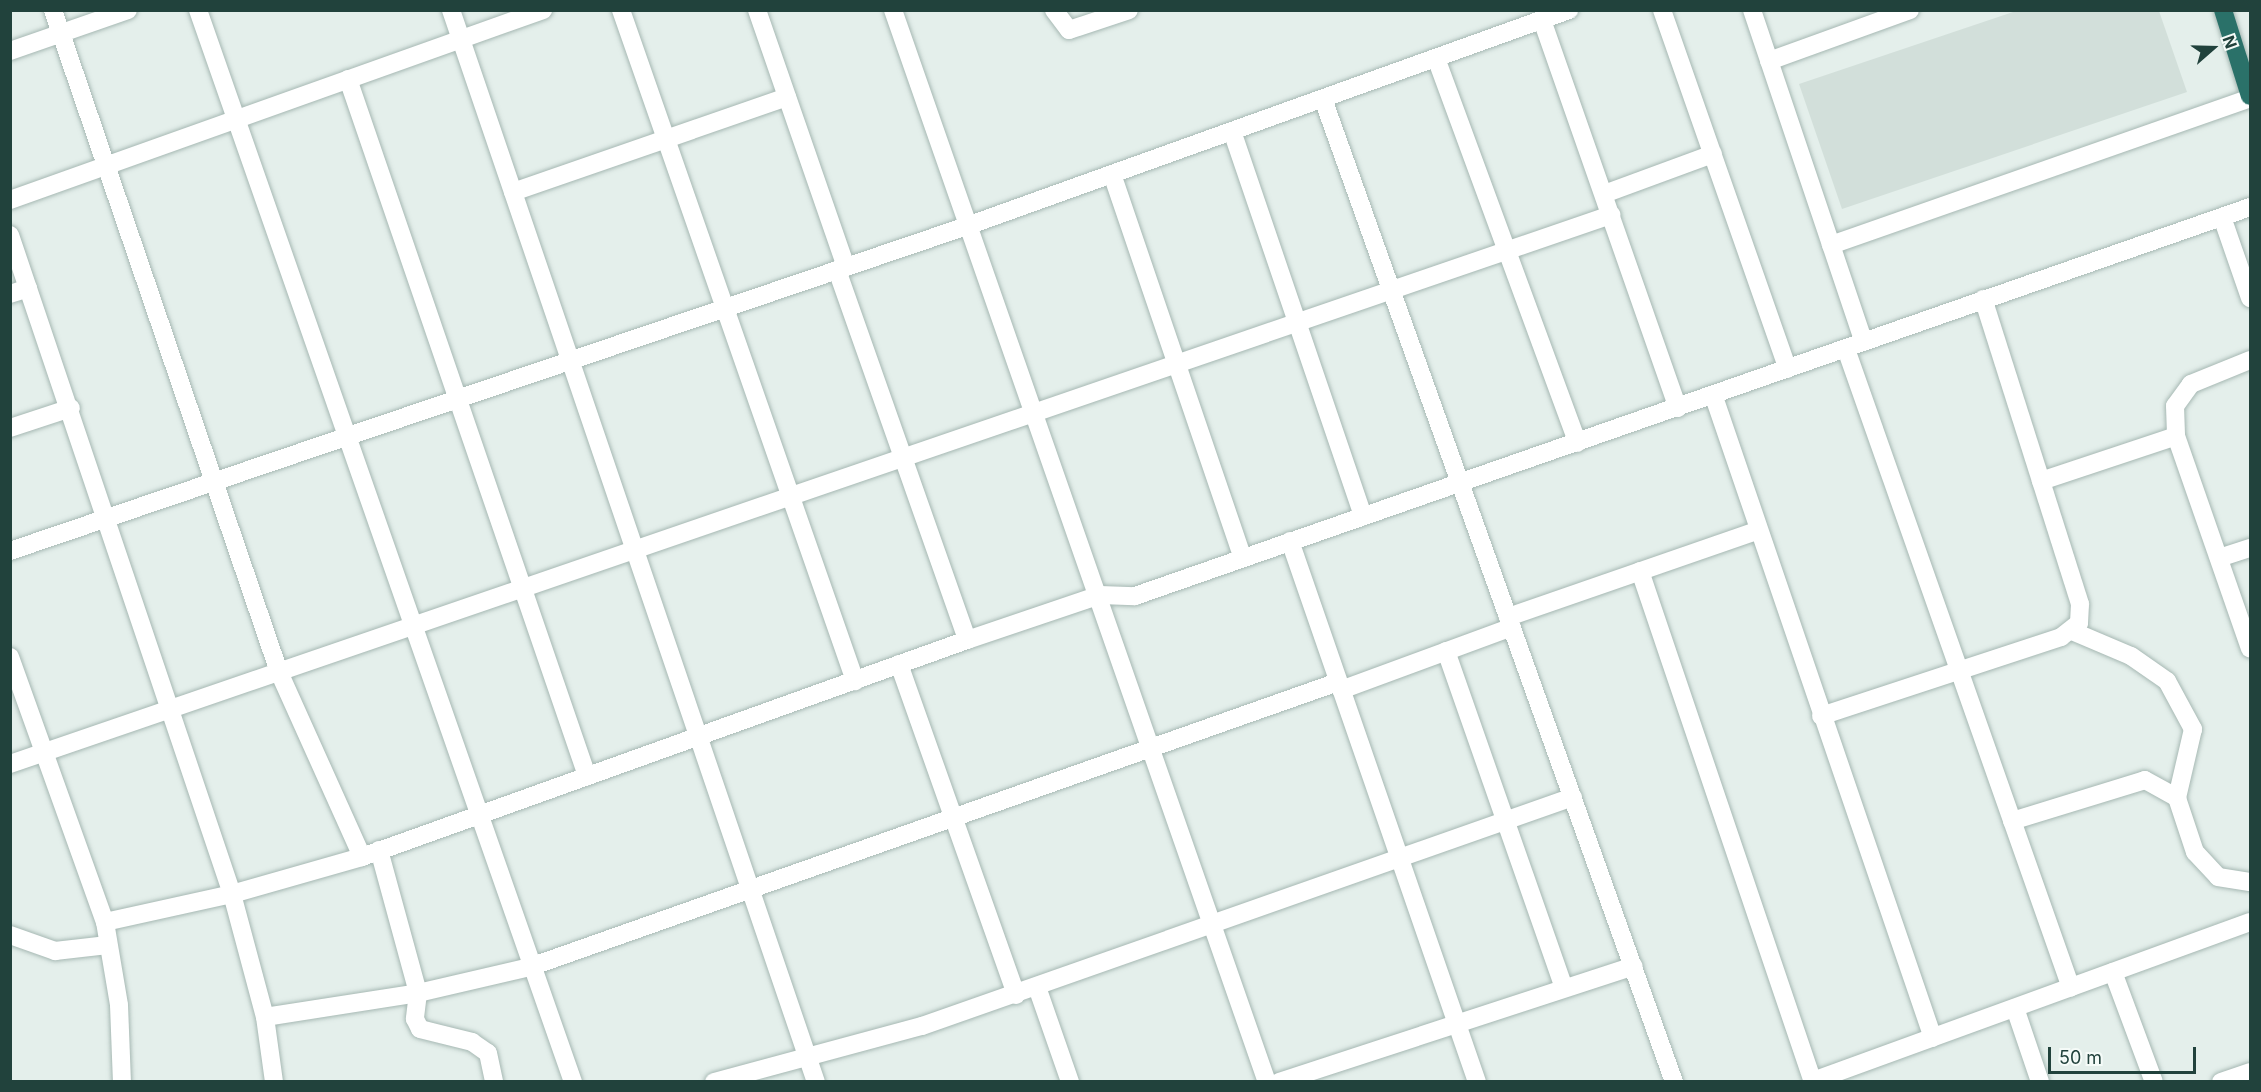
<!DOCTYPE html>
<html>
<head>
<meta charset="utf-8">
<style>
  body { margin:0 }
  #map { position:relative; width:2261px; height:1092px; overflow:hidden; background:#e4efeb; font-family:Inter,sans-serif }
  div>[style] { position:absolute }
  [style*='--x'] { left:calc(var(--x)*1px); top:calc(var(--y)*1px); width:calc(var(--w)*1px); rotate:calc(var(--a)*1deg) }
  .built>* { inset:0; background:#d2dfda }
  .roads { filter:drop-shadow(0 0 2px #a6b8b3) drop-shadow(0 0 2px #a6b8b3) }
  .minor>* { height:18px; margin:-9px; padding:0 9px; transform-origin:9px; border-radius:9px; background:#fff }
  .highway>* { height:18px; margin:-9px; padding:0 9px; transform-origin:9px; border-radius:9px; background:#2a7169 }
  span { translate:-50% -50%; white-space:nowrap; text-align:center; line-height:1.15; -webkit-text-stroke:4.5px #f5fbf8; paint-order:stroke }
  .frame { position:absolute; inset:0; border:12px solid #21423c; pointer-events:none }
  .north { position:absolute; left:2183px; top:18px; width:60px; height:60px; -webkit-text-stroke:4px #f5fbf8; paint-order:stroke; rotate:70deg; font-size:16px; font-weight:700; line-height:24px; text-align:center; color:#21423c }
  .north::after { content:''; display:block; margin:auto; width:21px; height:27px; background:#21423c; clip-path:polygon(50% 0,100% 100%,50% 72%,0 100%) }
  .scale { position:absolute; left:2048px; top:1047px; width:148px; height:27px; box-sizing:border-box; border:3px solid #21423c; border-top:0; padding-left:8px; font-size:18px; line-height:21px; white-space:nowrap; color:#21423c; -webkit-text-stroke:4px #f5fbf8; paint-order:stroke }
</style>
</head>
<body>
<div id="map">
  <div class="built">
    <i style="clip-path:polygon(2159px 11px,2187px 92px,1842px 209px,1799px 84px,2016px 11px)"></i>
  </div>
  <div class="roads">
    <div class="minor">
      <i style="--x:53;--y:10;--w:700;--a:71.15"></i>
      <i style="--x:279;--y:672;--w:203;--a:65.8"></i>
      <i style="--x:198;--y:10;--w:1136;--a:70.72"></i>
      <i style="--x:451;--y:10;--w:1132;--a:71.2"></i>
      <i style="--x:621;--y:10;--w:711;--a:70.77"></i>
      <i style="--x:757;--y:10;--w:272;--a:70.9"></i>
      <i style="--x:893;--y:10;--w:1135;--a:70.77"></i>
      <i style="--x:1054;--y:10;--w:25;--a:53"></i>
      <i style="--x:1069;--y:30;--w:63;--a:-18.4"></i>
      <i style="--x:1662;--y:10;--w:380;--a:70.7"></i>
      <i style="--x:1752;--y:10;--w:350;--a:71.4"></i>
      <i style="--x:1542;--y:20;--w:411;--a:70.7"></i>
      <i style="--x:10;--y:51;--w:125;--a:-19.2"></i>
      <i style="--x:1436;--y:58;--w:410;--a:69.8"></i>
      <i style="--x:1769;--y:61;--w:150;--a:-19.9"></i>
      <i style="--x:348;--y:79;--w:737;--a:71.07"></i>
      <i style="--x:1323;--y:99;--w:1044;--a:70.35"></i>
      <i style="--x:1232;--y:131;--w:407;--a:71.2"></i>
      <i style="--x:1112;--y:174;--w:404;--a:71.2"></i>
      <i style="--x:513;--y:192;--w:290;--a:-19.1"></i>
      <i style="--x:1604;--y:194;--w:116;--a:-20.2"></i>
      <i style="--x:10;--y:200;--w:566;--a:-19.62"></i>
      <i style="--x:2222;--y:217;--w:86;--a:70.9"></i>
      <i style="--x:10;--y:235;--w:695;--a:71.38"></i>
      <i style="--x:232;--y:894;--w:127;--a:75"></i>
      <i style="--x:265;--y:1017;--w:66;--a:82.1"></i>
      <i style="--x:1831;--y:245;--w:444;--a:-19.3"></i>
      <i style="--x:837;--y:270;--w:392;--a:70.6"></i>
      <i style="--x:10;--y:294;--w:19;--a:-18"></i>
      <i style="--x:1846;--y:349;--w:677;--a:70.6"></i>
      <i style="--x:2250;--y:360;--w:64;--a:157.9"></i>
      <i style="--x:2191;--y:384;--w:27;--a:126"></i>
      <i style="--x:2175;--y:406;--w:30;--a:88"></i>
      <i style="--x:2176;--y:436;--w:225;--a:70.8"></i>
      <i style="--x:1714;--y:397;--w:677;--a:71.14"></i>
      <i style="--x:10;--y:428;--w:64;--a:-18.2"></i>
      <i style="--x:2041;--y:481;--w:142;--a:-18.4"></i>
      <i style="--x:1290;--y:541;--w:572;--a:70.93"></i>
      <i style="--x:10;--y:551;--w:1011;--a:-18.76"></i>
      <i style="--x:967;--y:226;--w:640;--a:-19.74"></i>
      <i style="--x:2219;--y:558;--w:33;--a:-18"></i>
      <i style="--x:1640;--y:571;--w:539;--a:71.3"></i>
      <i style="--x:1508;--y:617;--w:263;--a:-19.1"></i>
      <i style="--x:2072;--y:631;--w:64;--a:23"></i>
      <i style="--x:2131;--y:656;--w:44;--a:34.8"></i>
      <i style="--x:2167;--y:681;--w:55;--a:61.6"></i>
      <i style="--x:2193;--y:729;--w:71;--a:103.1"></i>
      <i style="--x:1446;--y:651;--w:357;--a:70.7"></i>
      <i style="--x:10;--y:657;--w:282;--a:70.3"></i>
      <i style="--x:105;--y:922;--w:84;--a:80.4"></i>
      <i style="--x:119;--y:1005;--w:77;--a:87.8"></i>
      <i style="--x:899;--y:664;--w:351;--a:70.5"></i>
      <i style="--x:1341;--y:690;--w:182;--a:-20.2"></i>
      <i style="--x:1821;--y:716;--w:253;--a:-18.2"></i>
      <i style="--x:2061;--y:637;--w:23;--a:-38"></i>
      <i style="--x:2079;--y:623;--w:19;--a:-87"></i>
      <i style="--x:2080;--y:604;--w:320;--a:-107.6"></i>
      <i style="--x:10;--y:764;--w:1693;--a:-18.93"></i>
      <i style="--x:2012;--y:821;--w:139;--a:-17.1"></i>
      <i style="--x:2145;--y:780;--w:37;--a:29"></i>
      <i style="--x:2177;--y:798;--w:57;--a:71.6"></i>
      <i style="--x:2195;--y:852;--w:34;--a:47"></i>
      <i style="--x:2218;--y:877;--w:32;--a:9"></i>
      <i style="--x:379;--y:850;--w:148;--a:74.7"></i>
      <i style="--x:418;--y:993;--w:26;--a:97"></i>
      <i style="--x:415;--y:1019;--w:11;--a:63"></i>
      <i style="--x:420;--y:1029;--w:54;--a:14"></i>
      <i style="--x:472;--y:1042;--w:19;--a:35"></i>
      <i style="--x:488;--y:1053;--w:30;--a:78"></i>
      <i style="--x:105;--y:922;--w:130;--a:-12.4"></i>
      <i style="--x:232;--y:894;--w:135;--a:-15.9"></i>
      <i style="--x:362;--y:857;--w:643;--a:-19.73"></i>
      <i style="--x:967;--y:640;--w:140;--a:-18.7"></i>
      <i style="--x:1100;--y:595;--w:35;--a:2"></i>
      <i style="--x:1135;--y:596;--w:1181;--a:-19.23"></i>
      <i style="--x:10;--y:935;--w:48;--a:19.6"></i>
      <i style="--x:55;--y:951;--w:53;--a:-6.5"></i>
      <i style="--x:2113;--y:972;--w:117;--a:69.6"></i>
      <i style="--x:1037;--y:987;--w:101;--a:70.8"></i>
      <i style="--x:2015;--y:1008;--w:78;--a:71.3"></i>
      <i style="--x:265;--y:1017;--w:155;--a:-8.9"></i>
      <i style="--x:418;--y:993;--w:115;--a:-13.1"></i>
      <i style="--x:530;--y:967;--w:857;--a:-19.43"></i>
      <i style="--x:1813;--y:1081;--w:465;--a:-20"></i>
      <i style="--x:714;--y:1082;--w:215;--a:-15.1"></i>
      <i style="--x:922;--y:1026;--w:690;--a:-19.38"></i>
      <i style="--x:1279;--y:1082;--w:373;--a:-18.1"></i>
      <i style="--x:2221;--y:1082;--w:31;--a:-19"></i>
    </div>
    <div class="highway">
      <i style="--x:2223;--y:10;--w:90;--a:72.6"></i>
    </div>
  </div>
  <div class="frame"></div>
  <div class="north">N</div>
  <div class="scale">50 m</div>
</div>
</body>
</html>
